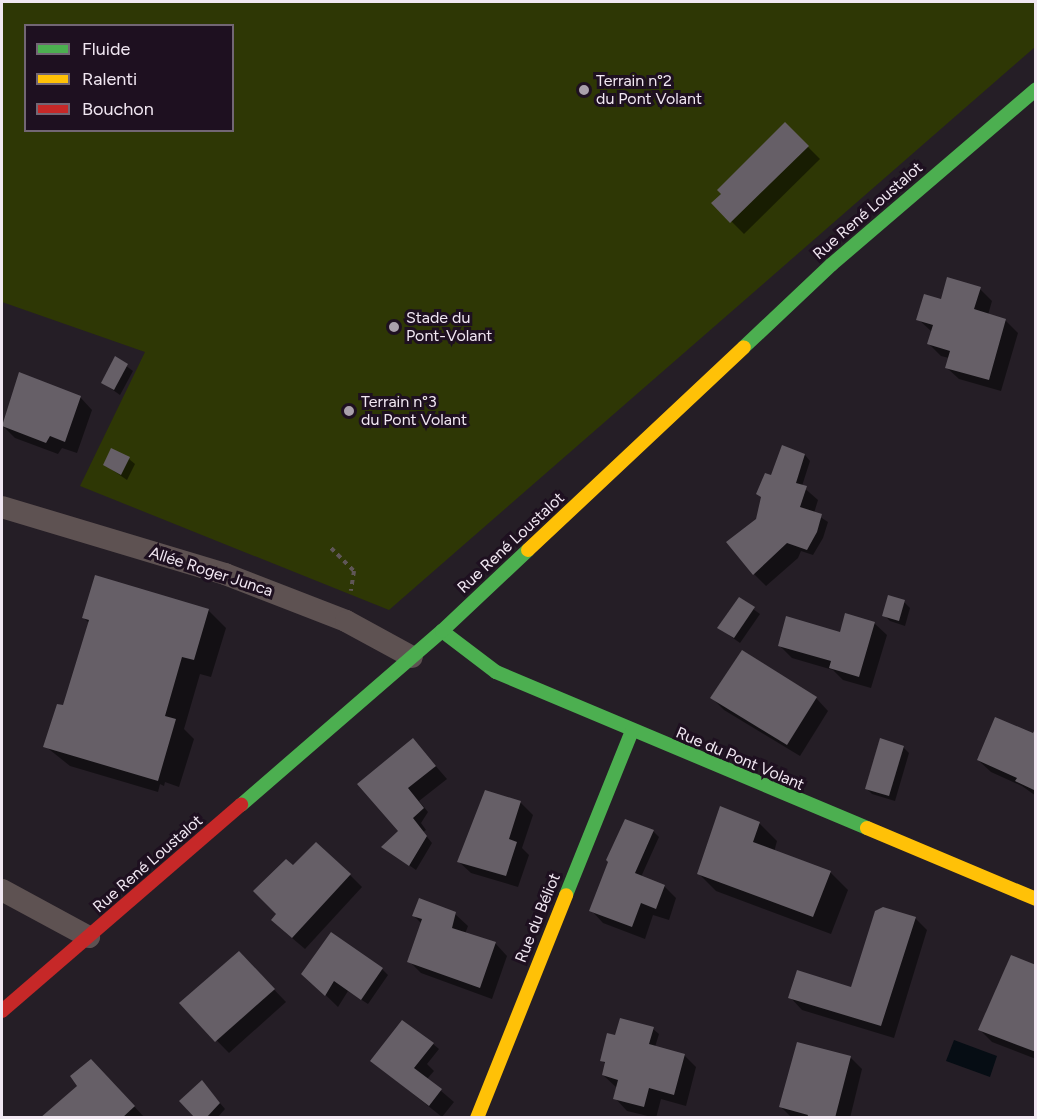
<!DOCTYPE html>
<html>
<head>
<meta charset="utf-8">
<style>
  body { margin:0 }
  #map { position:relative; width:1037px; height:1119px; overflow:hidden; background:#251e26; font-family:Figtree,sans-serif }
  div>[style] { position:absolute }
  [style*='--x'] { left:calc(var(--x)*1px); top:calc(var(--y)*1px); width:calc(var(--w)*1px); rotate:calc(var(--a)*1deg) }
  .green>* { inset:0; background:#2e3705 }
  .water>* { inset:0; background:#060d14 }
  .shadow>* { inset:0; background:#0007 }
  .building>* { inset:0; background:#665f67 }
  .path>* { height:4px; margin-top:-2px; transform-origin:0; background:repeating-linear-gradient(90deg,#5f5657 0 4.5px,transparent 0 9px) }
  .lane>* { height:22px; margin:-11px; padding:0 11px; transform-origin:11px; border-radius:11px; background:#5e5252 }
  .fast>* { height:14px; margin:-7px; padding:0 7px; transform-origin:7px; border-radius:7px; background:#4caf50 }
  .slow>* { height:14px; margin:-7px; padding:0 7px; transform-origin:7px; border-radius:7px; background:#ffc107 }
  .jam>* { height:14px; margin:-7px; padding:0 7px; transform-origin:7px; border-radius:7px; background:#c62828 }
  .dots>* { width:16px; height:16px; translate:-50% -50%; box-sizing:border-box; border:3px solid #1e1020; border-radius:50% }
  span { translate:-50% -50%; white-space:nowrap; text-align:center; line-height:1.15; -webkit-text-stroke:6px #1e1020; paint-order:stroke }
  .poi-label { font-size:16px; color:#f1e7f2 }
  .left { translate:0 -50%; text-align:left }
  .street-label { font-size:16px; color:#f1e7f2 }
  .frame { position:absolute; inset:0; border:3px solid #f1e7f2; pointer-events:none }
  .legend { position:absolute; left:24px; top:24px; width:210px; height:108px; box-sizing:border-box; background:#1e1020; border:2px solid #726674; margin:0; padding:8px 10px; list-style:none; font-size:18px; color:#f1e7f2 }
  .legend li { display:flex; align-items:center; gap:12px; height:30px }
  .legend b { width:30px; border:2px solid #726674 }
</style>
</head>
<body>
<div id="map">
  <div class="green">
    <i style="clip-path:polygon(evenodd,2px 2px,1035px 2px,1035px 47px,389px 610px,80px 486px,145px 352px,2px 302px,2px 2px,26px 26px,232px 26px,232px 130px,26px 130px,26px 26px)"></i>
  </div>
  <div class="water">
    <i style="clip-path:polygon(954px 1040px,997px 1056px,990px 1077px,946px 1061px)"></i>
  </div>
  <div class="shadow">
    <i style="clip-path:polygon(785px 124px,820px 159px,744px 234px,713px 203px)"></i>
    <i style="clip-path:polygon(980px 289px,992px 301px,988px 315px,1006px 321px,1018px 333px,1001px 391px,959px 379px,946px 367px,949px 358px,941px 356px,929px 344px,932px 332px,918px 319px,942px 301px)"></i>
    <i style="clip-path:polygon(115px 358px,133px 371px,120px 395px,103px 383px)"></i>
    <i style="clip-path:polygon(80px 397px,92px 410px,77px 453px,62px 448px,58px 454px,15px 438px,3px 426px)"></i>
    <i style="clip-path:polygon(805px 455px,810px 461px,802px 486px,818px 500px,814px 513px,828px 522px,823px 538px,813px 555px,801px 551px,798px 558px,766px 586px,754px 574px,757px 519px,772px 477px)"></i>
    <i style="clip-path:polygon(129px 459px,135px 464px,127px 480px,105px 465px)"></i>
    <i style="clip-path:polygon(739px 599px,760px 614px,740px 643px,719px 628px)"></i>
    <i style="clip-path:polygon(904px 602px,910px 608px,905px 626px,890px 621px,884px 615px)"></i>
    <i style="clip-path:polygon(208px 610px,226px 628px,211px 677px,200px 674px,184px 729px,194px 739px,179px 787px,165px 782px,164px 786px,160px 784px,158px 792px,70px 766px,45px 746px,64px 707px,89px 623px,84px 618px)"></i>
    <i style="clip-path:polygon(874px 623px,887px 635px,871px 688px,843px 680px,833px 670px,792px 658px,780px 646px,841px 634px)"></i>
    <i style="clip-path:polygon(712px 698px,816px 698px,828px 711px,800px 756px,724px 710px)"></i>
    <i style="clip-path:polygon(1036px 731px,1036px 796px,1022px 786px,991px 772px,978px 760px,1033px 735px)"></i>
    <i style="clip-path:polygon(413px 740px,447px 779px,419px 801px,428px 812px,421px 823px,426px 830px,423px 832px,432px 843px,416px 870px,383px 847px,400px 831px)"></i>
    <i style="clip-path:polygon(903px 747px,909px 753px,895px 801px,872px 794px,866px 788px)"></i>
    <i style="clip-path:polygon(486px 792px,521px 803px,533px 815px,522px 848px,529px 855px,518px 887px,471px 873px,458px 861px)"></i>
    <i style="clip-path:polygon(759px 823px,777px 841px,774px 852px,830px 872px,848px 890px,831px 934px,716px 891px,698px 873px)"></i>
    <i style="clip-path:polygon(653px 831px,659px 837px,641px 877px,664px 886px,676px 898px,669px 920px,653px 915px,645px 939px,603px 923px,591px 910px)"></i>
    <i style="clip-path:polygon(293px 867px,350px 875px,362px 887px,305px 949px,285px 932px,277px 914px)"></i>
    <i style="clip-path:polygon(455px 914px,468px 926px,465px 934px,495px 943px,507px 956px,492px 999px,421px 973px,409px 961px,422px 924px,414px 916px)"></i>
    <i style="clip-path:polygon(915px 918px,927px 930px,894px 1038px,802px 1010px,790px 997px,852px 989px)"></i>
    <i style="clip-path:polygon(239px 953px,286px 1002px,229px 1053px,181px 1004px)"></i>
    <i style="clip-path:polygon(1036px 966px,1036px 1059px,992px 1042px,980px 1030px)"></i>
    <i style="clip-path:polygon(382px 969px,388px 975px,368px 1004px,348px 991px,338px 1007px,303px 973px)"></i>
    <i style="clip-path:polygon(653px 1029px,659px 1034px,655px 1047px,684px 1055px,696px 1067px,686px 1106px,661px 1099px,656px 1118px,627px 1111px,615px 1098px,617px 1088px,603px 1075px,606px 1065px,602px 1060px,616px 1037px)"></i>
    <i style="clip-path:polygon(433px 1044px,439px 1049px,427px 1064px,434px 1071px,427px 1079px,454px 1102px,442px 1117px,372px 1061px)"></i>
    <i style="clip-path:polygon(850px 1057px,862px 1069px,850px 1118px,792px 1118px,781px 1107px)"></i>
    <i style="clip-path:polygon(103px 1073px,145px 1118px,42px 1118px)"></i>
    <i style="clip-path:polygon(207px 1088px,225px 1109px,217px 1118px,197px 1118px)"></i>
  </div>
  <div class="building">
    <i style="clip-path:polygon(785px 122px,809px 146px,730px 223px,711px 203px,721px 194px,717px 190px)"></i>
    <i style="clip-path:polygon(947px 277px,981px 287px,974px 309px,1006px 319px,989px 380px,945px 368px,950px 351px,927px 344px,933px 325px,916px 320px,924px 294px,941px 299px)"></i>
    <i style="clip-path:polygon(115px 356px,128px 364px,114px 390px,101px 383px)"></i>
    <i style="clip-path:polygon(19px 372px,81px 396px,65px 442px,50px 436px,46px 443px,2px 426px)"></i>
    <i style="clip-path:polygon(782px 445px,805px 454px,796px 483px,807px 486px,800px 507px,822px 514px,817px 532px,807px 550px,787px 543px,753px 575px,726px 542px,756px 519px,761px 497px,756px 494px,765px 473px,771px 475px)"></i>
    <i style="clip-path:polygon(111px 448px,130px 457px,121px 475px,103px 465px)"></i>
    <i style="clip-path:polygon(95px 575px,209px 609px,194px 660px,182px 657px,165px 716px,176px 719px,158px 781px,43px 747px,57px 704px,63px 705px,89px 620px,82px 618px)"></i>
    <i style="clip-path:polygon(888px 595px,905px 600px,899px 621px,882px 616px)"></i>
    <i style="clip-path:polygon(739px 597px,755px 607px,734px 638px,717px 628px)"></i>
    <i style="clip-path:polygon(845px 613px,875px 622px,859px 677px,829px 668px,831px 661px,778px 646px,786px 616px,840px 632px)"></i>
    <i style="clip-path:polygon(742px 650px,817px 697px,787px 745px,710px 698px)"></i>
    <i style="clip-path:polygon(995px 717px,1033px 733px,1036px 727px,1034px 790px,1015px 781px,1017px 778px,977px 760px)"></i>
    <i style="clip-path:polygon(413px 738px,436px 766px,408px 788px,424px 808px,413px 818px,427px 836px,409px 866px,381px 847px,398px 831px,357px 784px)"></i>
    <i style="clip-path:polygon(880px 738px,904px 746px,889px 796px,865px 789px)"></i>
    <i style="clip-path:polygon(485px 790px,521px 801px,509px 839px,517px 842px,506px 876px,457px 862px)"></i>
    <i style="clip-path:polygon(720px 806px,760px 822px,753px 842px,831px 871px,813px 917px,697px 874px)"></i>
    <i style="clip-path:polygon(625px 819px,654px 830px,635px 873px,665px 885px,656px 909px,641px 903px,632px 927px,589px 911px,608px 862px,606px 860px)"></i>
    <i style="clip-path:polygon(316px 842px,351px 874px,292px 938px,271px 920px,276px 914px,253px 891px,286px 859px,293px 865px)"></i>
    <i style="clip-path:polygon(419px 898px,456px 912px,452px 928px,496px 942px,480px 988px,407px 962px,422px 919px,412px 916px)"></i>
    <i style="clip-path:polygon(883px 907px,916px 917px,881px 1026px,788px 998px,797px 970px,851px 987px,875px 911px)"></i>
    <i style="clip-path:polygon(331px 932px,383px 968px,361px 1000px,334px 981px,325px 996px,301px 974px)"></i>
    <i style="clip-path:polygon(239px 951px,275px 989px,215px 1042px,179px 1003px)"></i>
    <i style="clip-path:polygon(1011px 955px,1036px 965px,1036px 1052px,978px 1030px)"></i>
    <i style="clip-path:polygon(620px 1018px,654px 1027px,649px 1044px,685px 1054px,674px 1095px,649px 1088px,644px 1107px,613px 1099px,618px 1080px,602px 1075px,605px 1062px,600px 1061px,607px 1033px,615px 1035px)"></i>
    <i style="clip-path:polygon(402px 1020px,434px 1043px,414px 1068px,442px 1089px,429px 1106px,370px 1061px)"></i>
    <i style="clip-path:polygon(797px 1042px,851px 1056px,835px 1118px,807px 1118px,808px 1115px,779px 1107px)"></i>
    <i style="clip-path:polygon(91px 1059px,135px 1106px,122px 1118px,40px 1118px,77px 1086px,70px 1076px)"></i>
    <i style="clip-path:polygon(202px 1080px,220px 1103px,206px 1118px,195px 1118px,179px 1101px)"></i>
  </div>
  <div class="path">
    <i style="--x:331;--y:548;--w:33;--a:45"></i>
    <i style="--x:354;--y:571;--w:20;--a:99"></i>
  </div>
  <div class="lane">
    <i style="--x:2;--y:507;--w:233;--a:16.7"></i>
    <i style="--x:225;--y:574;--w:130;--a:21.2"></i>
    <i style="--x:346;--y:621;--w:75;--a:28.6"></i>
    <i style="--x:2;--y:890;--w:99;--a:28.4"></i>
  </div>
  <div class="fast">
    <i style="--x:744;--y:347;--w:120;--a:-43.3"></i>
    <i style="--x:831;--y:265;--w:270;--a:-40.6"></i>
    <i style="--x:442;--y:631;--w:68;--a:37.2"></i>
    <i style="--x:496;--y:672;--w:402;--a:22.8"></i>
    <i style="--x:241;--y:805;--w:266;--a:-40.9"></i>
    <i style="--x:442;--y:631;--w:118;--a:-43.3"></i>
    <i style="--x:566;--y:895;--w:177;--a:-68.1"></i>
  </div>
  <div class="slow">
    <i style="--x:528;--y:550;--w:296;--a:-43.2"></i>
    <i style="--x:867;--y:828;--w:183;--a:22.8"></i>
    <i style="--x:477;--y:1118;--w:240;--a:-68.2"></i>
  </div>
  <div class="jam">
    <i style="--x:2;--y:1011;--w:316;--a:-40.8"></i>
  </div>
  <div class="dots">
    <i style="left:584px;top:90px;background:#aaa1ab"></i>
    <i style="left:394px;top:327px;background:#aaa1ab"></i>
    <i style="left:349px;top:411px;background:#aaa1ab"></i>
  </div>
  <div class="poi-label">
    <span class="left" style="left:596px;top:90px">Terrain n°2<br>du Pont Volant</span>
    <span class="left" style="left:406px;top:327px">Stade du<br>Pont-Volant</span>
    <span class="left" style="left:361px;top:411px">Terrain n°3<br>du Pont Volant</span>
  </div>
  <div class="street-label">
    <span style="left:868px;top:211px;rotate:-41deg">Rue René Loustalot</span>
    <span style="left:511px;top:543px;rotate:-43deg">Rue René Loustalot</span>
    <span style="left:211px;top:572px;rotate:18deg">Allée Roger Junca</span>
    <span style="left:740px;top:759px;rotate:23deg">Rue du Pont Volant</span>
    <span style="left:148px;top:864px;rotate:-41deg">Rue René Loustalot</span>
    <span style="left:538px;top:918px;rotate:-68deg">Rue du Béliot</span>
  </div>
  <div class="frame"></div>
  <ul class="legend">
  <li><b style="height:8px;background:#4caf50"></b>Fluide</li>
  <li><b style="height:8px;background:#ffc107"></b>Ralenti</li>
  <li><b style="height:8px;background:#c62828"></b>Bouchon</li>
  </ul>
</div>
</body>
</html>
